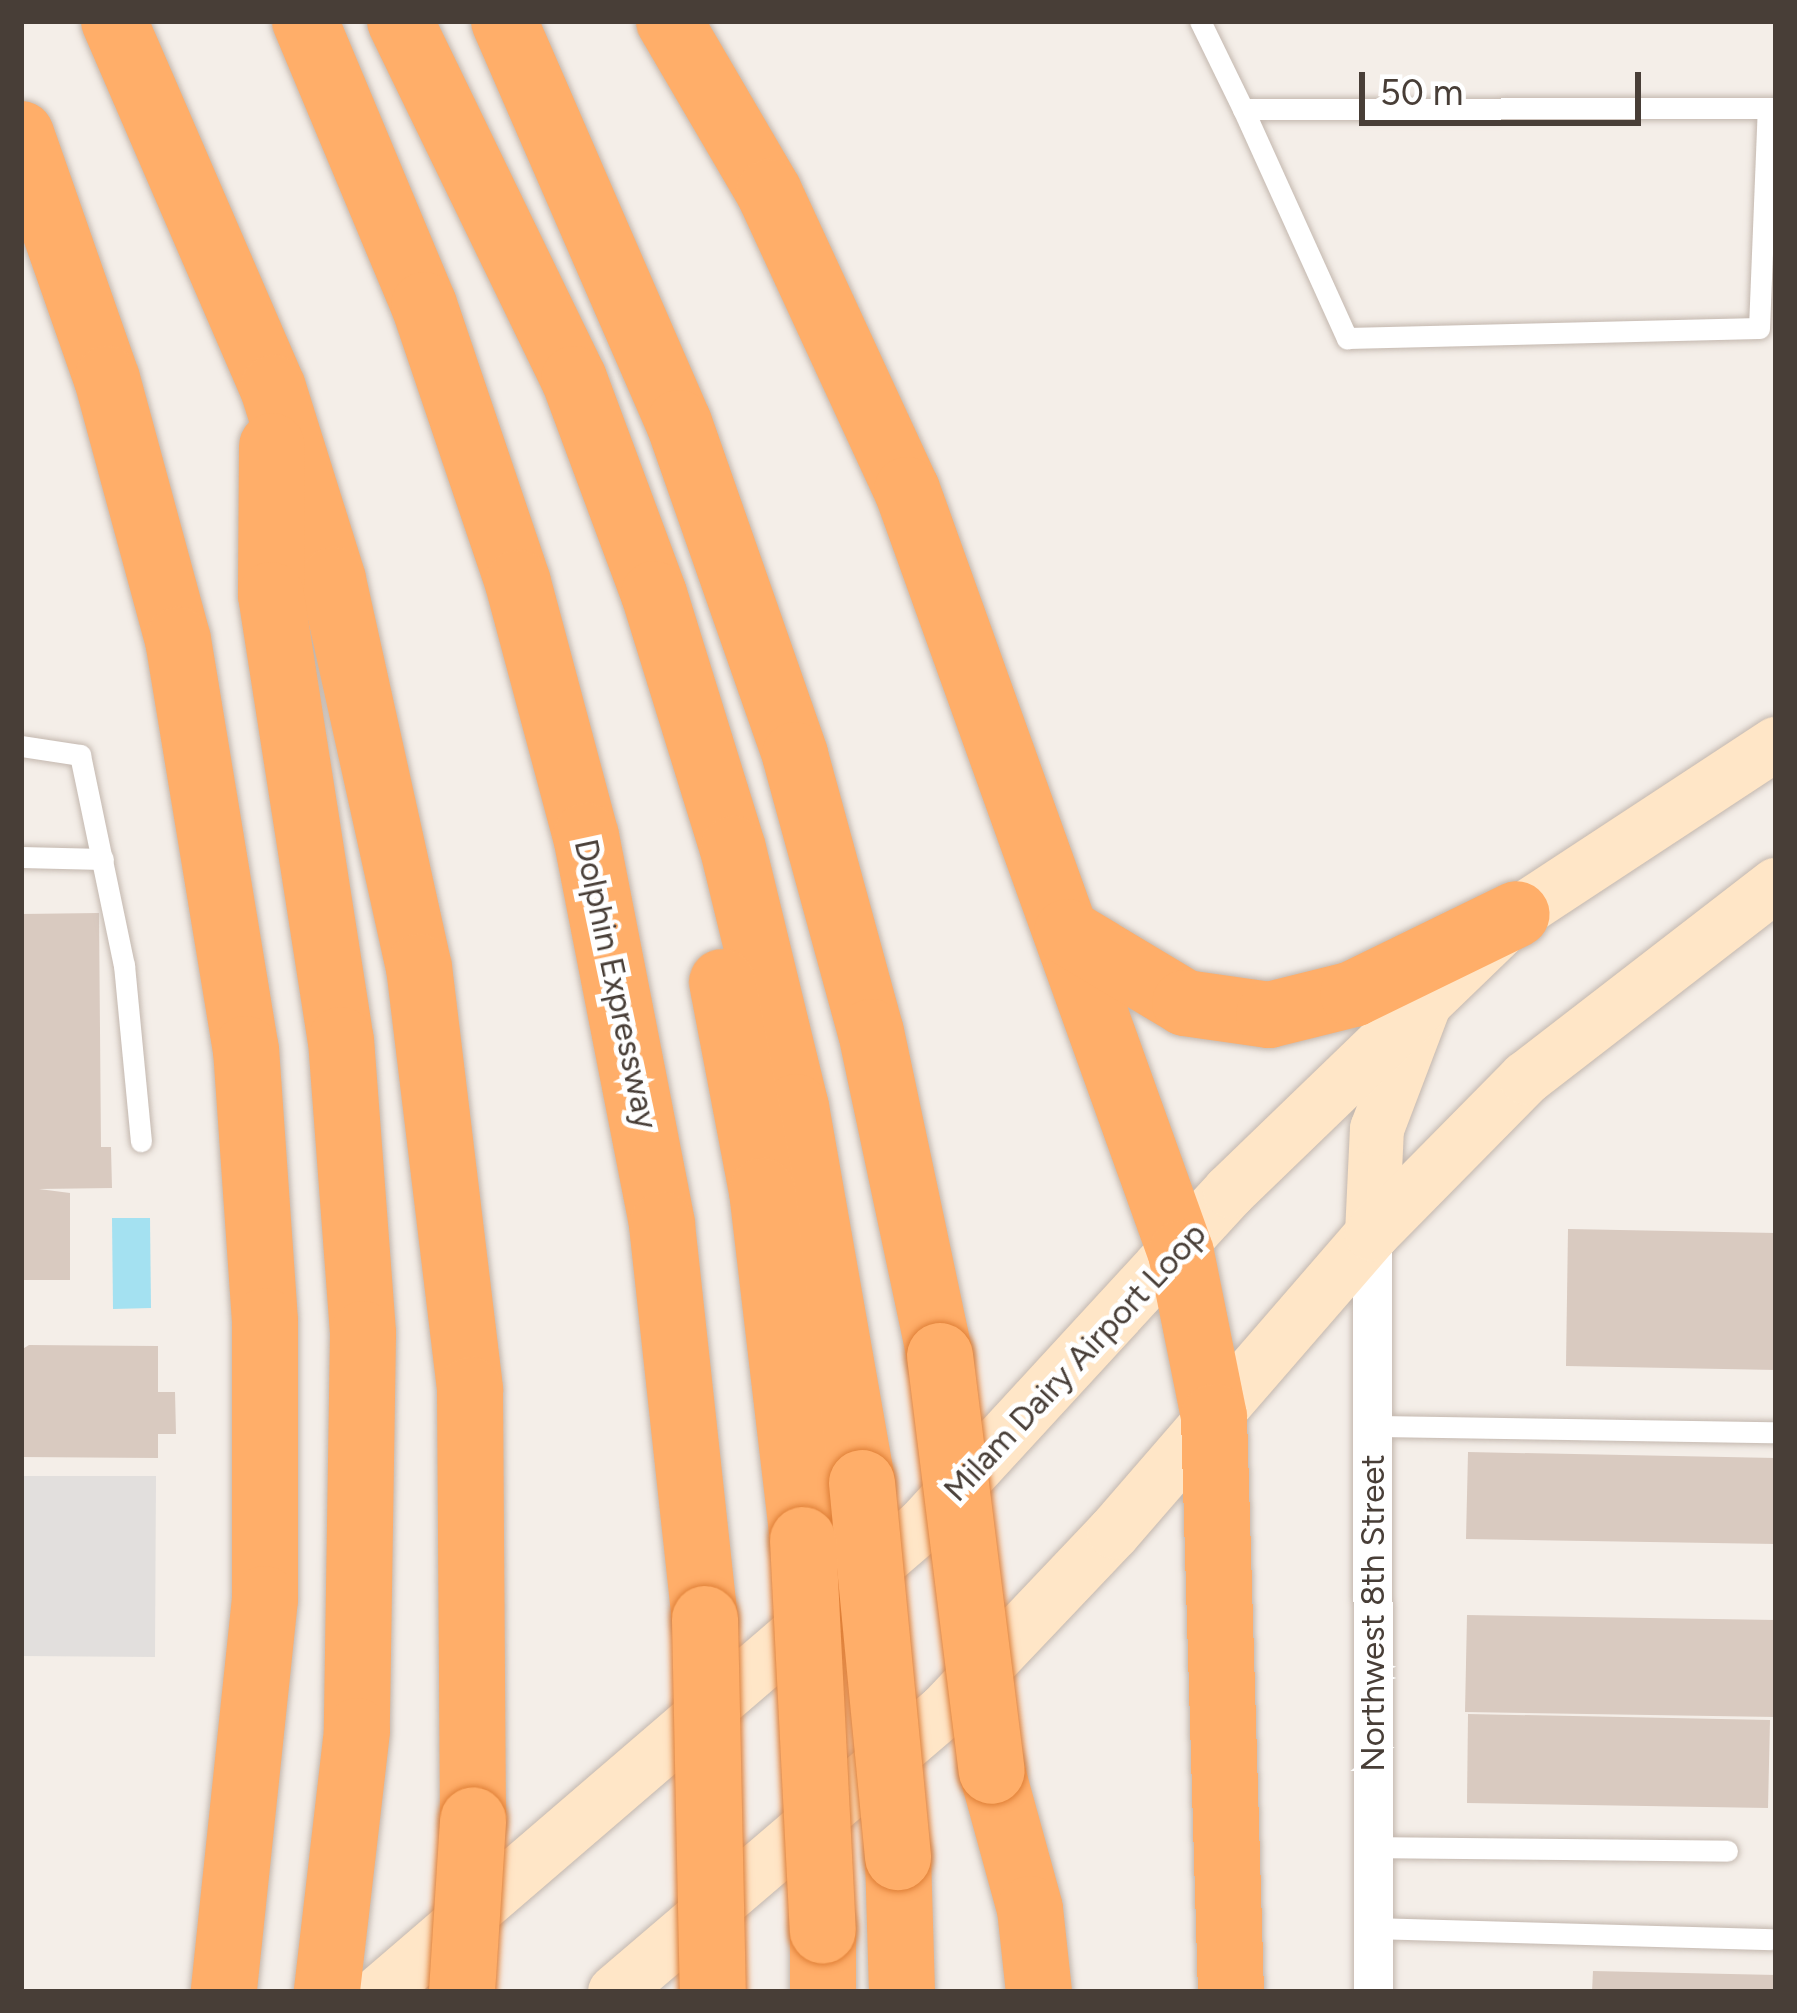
<!DOCTYPE html>
<html>
<head>
<meta charset="utf-8">
<style>
  body { margin:0 }
  #map { position:relative; width:1797px; height:2013px; overflow:hidden; background:#f4eee8; font-family:Figtree,sans-serif }
  div>[style] { position:absolute }
  [style*='--x'] { left:calc(var(--x)*1px); top:calc(var(--y)*1px); width:calc(var(--w)*1px); rotate:calc(var(--a)*1deg) }
  .parking>* { inset:0; background:#e2dfdd }
  .water>* { inset:0; background:#a4e1f1 }
  .building>* { inset:0; background:#d9cac0 }
  .roads { filter:drop-shadow(0 0 3px #c3b7ae) drop-shadow(0 0 3px #c3b7ae) }
  .service>* { height:21px; margin:-10.5px; padding:0 10.5px; transform-origin:10.5px; border-radius:10.5px; background:#fff }
  .minor>* { height:39px; margin:-19.5px; padding:0 19.5px; transform-origin:19.5px; border-radius:19.5px; background:#fff }
  .secondary>* { height:54px; margin:-27px; padding:0 27px; transform-origin:27px; border-radius:27px; background:#ffe6c7 }
  .motorway>* { height:66px; margin:-33px; padding:0 33px; transform-origin:33px; border-radius:33px; background:#ffae69 }
  .bridges { filter:drop-shadow(0 0 3px #df7f37) drop-shadow(0 0 3px #df7f37) }
  .motorway-bridge>* { height:66px; margin:-33px; padding:0 33px; transform-origin:33px; border-radius:33px; background:#ffae69 }
  span { translate:-50% -50%; white-space:nowrap; text-align:center; line-height:1.15; -webkit-text-stroke:10px #fff; paint-order:stroke }
  .street-label { font-size:33px; color:#483e37 }
  .frame { position:absolute; inset:0; border:24px solid #483e37; pointer-events:none }
  .scale { position:absolute; left:1359px; top:72px; width:282px; height:54px; box-sizing:border-box; border:6px solid #483e37; border-top:0; padding-left:15px; font-size:36px; line-height:42px; white-space:nowrap; color:#483e37; -webkit-text-stroke:9px #fff; paint-order:stroke }
</style>
</head>
<body>
<div id="map">
  <div class="parking">
    <i style="clip-path:polygon(21px 1476px,156px 1476px,155px 1657px,21px 1656px)"></i>
  </div>
  <div class="water">
    <i style="clip-path:polygon(112px 1218px,150px 1218px,151px 1308px,113px 1309px)"></i>
  </div>
  <div class="building">
    <i style="clip-path:polygon(99px 913px,101px 1147px,111px 1147px,112px 1188px,39px 1189px,70px 1193px,70px 1280px,21px 1280px,21px 914px)"></i>
    <i style="clip-path:polygon(1568px 1229px,1776px 1233px,1776px 1370px,1566px 1366px)"></i>
    <i style="clip-path:polygon(29px 1345px,158px 1346px,158px 1392px,175px 1392px,176px 1434px,158px 1434px,158px 1458px,21px 1457px,21px 1350px)"></i>
    <i style="clip-path:polygon(1468px 1452px,1776px 1458px,1776px 1544px,1466px 1539px)"></i>
    <i style="clip-path:polygon(1467px 1615px,1776px 1620px,1776px 1717px,1465px 1712px)"></i>
    <i style="clip-path:polygon(1468px 1714px,1770px 1720px,1768px 1808px,1467px 1803px)"></i>
    <i style="clip-path:polygon(1593px 1971px,1776px 1975px,1776px 1992px,1592px 1992px)"></i>
  </div>
  <div class="roads">
    <div class="service">
      <i style="--x:1200;--y:21;--w:98;--a:64"></i>
      <i style="--x:1243;--y:109;--w:533;--a:-0.11"></i>
      <i style="--x:1243;--y:109;--w:252;--a:65.6"></i>
      <i style="--x:1347;--y:338;--w:412;--a:-1.4"></i>
      <i style="--x:1759;--y:328;--w:220;--a:-87.7"></i>
      <i style="--x:21;--y:746;--w:60;--a:8.7"></i>
      <i style="--x:80;--y:755;--w:215;--a:78.2"></i>
      <i style="--x:124;--y:965;--w:177;--a:84.5"></i>
      <i style="--x:21;--y:857;--w:82;--a:1.4"></i>
      <i style="--x:1373;--y:1426;--w:403;--a:0.9"></i>
      <i style="--x:1373;--y:1847;--w:354;--a:0.6"></i>
      <i style="--x:1373;--y:1928;--w:398;--a:1.6"></i>
    </div>
    <div class="minor">
      <i style="--x:1372;--y:1234;--w:758;--a:89.92"></i>
    </div>
    <div class="secondary">
      <i style="--x:1372;--y:1234;--w:105;--a:-87.3"></i>
      <i style="--x:1377;--y:1129;--w:138;--a:-69.2"></i>
      <i style="--x:380;--y:1992;--w:715;--a:-40.69"></i>
      <i style="--x:922;--y:1526;--w:455;--a:-47.4"></i>
      <i style="--x:1230;--y:1191;--w:399;--a:-44"></i>
      <i style="--x:1517;--y:914;--w:310;--a:-33.3"></i>
      <i style="--x:615;--y:1992;--w:433;--a:-40.5"></i>
      <i style="--x:944;--y:1711;--w:247;--a:-46.5"></i>
      <i style="--x:1114;--y:1532;--w:394;--a:-49.1"></i>
      <i style="--x:1372;--y:1234;--w:219;--a:-45.4"></i>
      <i style="--x:1526;--y:1078;--w:316;--a:-37.7"></i>
    </div>
    <div class="motorway">
      <i style="--x:114;--y:21;--w:400;--a:66.6"></i>
      <i style="--x:273;--y:388;--w:201;--a:72.6"></i>
      <i style="--x:333;--y:580;--w:396;--a:77.5"></i>
      <i style="--x:419;--y:967;--w:426;--a:83.1"></i>
      <i style="--x:470;--y:1390;--w:430;--a:89.6"></i>
      <i style="--x:305;--y:21;--w:308;--a:67.3"></i>
      <i style="--x:424;--y:305;--w:293;--a:71.3"></i>
      <i style="--x:518;--y:583;--w:262;--a:75"></i>
      <i style="--x:586;--y:836;--w:396;--a:78.9"></i>
      <i style="--x:662;--y:1225;--w:396;--a:83.8"></i>
      <i style="--x:400;--y:21;--w:398;--a:64.1"></i>
      <i style="--x:574;--y:379;--w:229;--a:69.6"></i>
      <i style="--x:654;--y:594;--w:267;--a:72.8"></i>
      <i style="--x:733;--y:849;--w:266;--a:76.3"></i>
      <i style="--x:796;--y:1107;--w:382;--a:80"></i>
      <i style="--x:504;--y:21;--w:438;--a:66.5"></i>
      <i style="--x:679;--y:423;--w:352;--a:70.7"></i>
      <i style="--x:795;--y:755;--w:287;--a:74.7"></i>
      <i style="--x:871;--y:1032;--w:331;--a:78"></i>
      <i style="--x:669;--y:21;--w:198;--a:59.7"></i>
      <i style="--x:769;--y:192;--w:328;--a:65.2"></i>
      <i style="--x:907;--y:490;--w:811;--a:70.25"></i>
      <i style="--x:1181;--y:1253;--w:167;--a:78.6"></i>
      <i style="--x:1214;--y:1417;--w:575;--a:88.31"></i>
      <i style="--x:21;--y:134;--w:260;--a:70.7"></i>
      <i style="--x:107;--y:379;--w:270;--a:74.8"></i>
      <i style="--x:178;--y:640;--w:415;--a:80.6"></i>
      <i style="--x:246;--y:1049;--w:273;--a:86"></i>
      <i style="--x:265;--y:1321;--w:278;--a:90"></i>
      <i style="--x:265;--y:1599;--w:395;--a:96"></i>
      <i style="--x:272;--y:446;--w:149;--a:90.4"></i>
      <i style="--x:271;--y:595;--w:450;--a:81.1"></i>
      <i style="--x:341;--y:1040;--w:295;--a:85.7"></i>
      <i style="--x:363;--y:1334;--w:397;--a:90.9"></i>
      <i style="--x:357;--y:1731;--w:263;--a:96.6"></i>
      <i style="--x:1067;--y:932;--w:138;--a:31"></i>
      <i style="--x:1185;--y:1003;--w:85;--a:8.1"></i>
      <i style="--x:1269;--y:1015;--w:87;--a:-14"></i>
      <i style="--x:1353;--y:994;--w:182;--a:-26"></i>
      <i style="--x:722;--y:982;--w:213;--a:79.2"></i>
      <i style="--x:762;--y:1191;--w:351;--a:83.3"></i>
      <i style="--x:992;--y:1771;--w:143;--a:74.6"></i>
      <i style="--x:1030;--y:1909;--w:83;--a:83.8"></i>
      <i style="--x:898;--y:1857;--w:135;--a:88.3"></i>
      <i style="--x:823;--y:1930;--w:62;--a:90"></i>
    </div>
  </div>
  <div class="bridges">
    <div class="motorway-bridge">
      <i style="--x:940;--y:1356;--w:418;--a:82.9"></i>
      <i style="--x:862;--y:1483;--w:376;--a:84.5"></i>
      <i style="--x:803;--y:1540;--w:391;--a:87.1"></i>
      <i style="--x:705;--y:1619;--w:373;--a:88.8"></i>
      <i style="--x:462;--y:1992;--w:172;--a:-86.3"></i>
    </div>
  </div>
  <div class="street-label">
    <span style="left:616px;top:984px;rotate:78deg">Dolphin Expressway</span>
    <span style="left:1075px;top:1362px;rotate:-47deg">Milam Dairy Airport Loop</span>
    <span style="left:1373px;top:1613px;rotate:-90deg">Northwest 8th Street</span>
  </div>
  <div class="frame"></div>
  <div class="scale">50 m</div>
</div>
</body>
</html>
